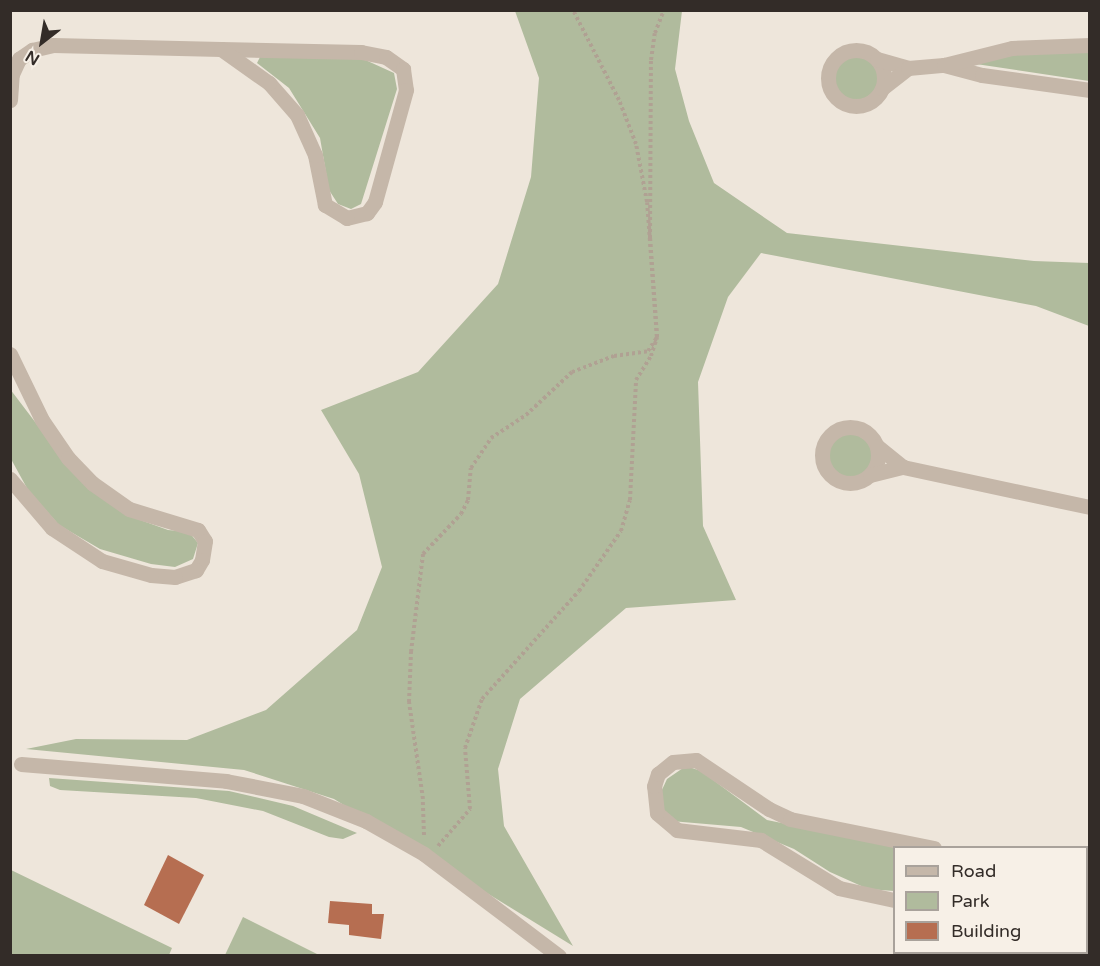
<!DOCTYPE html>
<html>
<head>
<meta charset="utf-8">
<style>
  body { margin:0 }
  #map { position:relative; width:1100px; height:966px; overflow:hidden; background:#eee6db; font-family:"Varela Round",sans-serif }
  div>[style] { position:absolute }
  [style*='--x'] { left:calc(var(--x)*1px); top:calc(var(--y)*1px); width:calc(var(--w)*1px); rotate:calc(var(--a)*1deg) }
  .green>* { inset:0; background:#b0bb9d }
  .round { border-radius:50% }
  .building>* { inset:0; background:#b66e51 }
  .path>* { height:4px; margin-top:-2px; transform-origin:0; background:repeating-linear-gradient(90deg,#b0a193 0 3px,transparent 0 6px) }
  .street>* { height:15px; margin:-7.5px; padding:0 7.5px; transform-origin:7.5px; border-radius:7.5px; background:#c5b7a9 }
  .street>.ring { margin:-7.5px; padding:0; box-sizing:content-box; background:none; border:15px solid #c5b7a9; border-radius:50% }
  span { translate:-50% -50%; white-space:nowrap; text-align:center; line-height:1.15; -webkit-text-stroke:4.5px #f7f0e7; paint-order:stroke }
  .frame { position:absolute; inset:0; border:12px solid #332c28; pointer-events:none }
  .legend { position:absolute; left:893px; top:846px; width:195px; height:108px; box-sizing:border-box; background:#f7f0e7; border:2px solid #a9a29b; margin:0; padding:8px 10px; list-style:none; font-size:18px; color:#332c28 }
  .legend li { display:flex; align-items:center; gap:12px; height:30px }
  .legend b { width:30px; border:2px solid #a9a29b }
  .north { position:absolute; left:12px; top:12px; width:60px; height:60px; -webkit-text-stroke:4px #f7f0e7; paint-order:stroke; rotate:211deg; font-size:16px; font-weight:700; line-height:24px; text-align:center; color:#332c28 }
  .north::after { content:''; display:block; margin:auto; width:21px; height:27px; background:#332c28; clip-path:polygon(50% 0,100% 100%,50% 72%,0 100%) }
</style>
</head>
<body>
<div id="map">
  <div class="green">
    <i style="clip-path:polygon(515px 11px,682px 11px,675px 69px,689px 121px,714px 183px,787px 233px,1034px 261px,1089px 263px,1089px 326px,1036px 306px,761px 253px,728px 297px,698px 382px,703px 526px,736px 600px,626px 608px,520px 699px,498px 769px,504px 826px,573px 946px,334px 799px,244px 770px,26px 749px,76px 739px,187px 740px,266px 710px,357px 630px,382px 567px,359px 474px,321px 410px,418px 372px,498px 284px,531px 177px,539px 78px)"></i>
    <i style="clip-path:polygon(1045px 51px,1089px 52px,1089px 81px,976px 64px,981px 58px)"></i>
    <i class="round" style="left:834px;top:56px;width:44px;height:44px"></i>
    <i style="clip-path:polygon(260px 57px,361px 58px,394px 73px,397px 89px,361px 204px,351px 209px,338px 204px,329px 190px,320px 138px,289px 88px,257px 63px)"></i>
    <i style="clip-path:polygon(10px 389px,45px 435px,132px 517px,168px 530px,189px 532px,198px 543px,193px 559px,175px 567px,151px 564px,100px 549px,59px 525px,28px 490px,11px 459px)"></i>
    <i class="round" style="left:828px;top:434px;width:44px;height:44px"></i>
    <i style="clip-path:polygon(686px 766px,701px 771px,767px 820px,899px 847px,894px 848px,894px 891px,868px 889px,830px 872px,794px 849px,741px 827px,671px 821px,663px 808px,661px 792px,667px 779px)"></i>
    <i style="clip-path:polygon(49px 778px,229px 791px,293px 806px,357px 833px,343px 839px,329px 837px,263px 811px,196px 798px,60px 790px,50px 786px)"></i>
    <i style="clip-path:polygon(11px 870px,172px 948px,169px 955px,11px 955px)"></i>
    <i style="clip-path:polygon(243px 917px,319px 955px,225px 955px)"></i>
  </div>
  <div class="building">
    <i style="clip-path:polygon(168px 855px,204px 875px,179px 924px,144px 905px)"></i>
    <i style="clip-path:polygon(330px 901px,372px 904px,372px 914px,384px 914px,381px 939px,349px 935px,349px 925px,328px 923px)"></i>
  </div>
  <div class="path">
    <i style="--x:424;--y:835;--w:36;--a:-92"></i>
    <i style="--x:423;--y:799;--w:98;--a:-98.2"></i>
    <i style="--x:409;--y:702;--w:50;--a:-87.7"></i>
    <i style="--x:411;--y:652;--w:99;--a:-83"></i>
    <i style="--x:423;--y:554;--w:55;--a:-46.5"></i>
    <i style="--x:461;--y:514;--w:16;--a:-63"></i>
    <i style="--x:468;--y:500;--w:32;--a:-85"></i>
    <i style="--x:471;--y:468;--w:36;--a:-56"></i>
    <i style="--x:491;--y:438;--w:42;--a:-33.3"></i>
    <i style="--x:526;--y:415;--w:63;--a:-43.1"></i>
    <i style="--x:572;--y:372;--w:45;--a:-20.9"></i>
    <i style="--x:614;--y:356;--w:34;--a:-8"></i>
    <i style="--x:648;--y:351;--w:17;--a:-57"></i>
    <i style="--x:657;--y:337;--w:135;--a:-94.2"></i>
    <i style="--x:647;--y:202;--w:59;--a:-100.7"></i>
    <i style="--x:636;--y:144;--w:47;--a:-111.1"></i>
    <i style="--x:619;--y:100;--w:101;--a:-117.1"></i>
    <i style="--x:438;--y:846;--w:49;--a:-49.1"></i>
    <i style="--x:470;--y:809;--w:61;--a:-94.7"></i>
    <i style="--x:465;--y:748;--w:52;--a:-70.9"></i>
    <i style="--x:482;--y:699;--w:145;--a:-48.1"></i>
    <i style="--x:579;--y:591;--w:73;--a:-55"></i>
    <i style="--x:621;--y:531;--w:32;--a:-74"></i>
    <i style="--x:630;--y:500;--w:120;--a:-87.1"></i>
    <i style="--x:636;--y:380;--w:28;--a:-58"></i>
    <i style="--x:651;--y:356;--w:20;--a:-72"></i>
    <i style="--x:657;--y:337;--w:99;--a:-94"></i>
    <i style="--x:650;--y:238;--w:178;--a:-89.7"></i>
    <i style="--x:651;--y:60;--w:27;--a:-82"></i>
    <i style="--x:655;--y:33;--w:25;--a:-69"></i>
  </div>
  <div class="street">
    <i class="ring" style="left:828px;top:50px;width:41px;height:41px"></i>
    <i style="--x:877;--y:59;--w:32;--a:16"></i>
    <i style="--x:908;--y:68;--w:33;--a:142"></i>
    <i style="--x:944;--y:65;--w:39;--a:15"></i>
    <i style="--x:982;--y:75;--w:109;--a:7.9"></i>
    <i style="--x:908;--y:68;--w:36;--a:-5"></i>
    <i style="--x:944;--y:65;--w:70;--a:-14"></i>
    <i style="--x:1012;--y:48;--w:78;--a:-2.2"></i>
    <i style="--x:10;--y:100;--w:26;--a:-86"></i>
    <i style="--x:12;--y:74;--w:17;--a:-65"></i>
    <i style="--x:19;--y:59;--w:16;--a:-35"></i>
    <i style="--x:32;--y:50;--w:22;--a:-13"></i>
    <i style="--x:53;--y:45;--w:168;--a:1.4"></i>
    <i style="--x:221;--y:49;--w:140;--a:1.2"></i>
    <i style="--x:361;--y:52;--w:25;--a:11"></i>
    <i style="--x:386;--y:57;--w:21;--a:35"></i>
    <i style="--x:403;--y:69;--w:21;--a:82"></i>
    <i style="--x:406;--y:90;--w:116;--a:105.5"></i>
    <i style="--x:375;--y:202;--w:14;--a:126"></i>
    <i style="--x:367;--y:213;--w:21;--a:166"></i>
    <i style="--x:347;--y:218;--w:26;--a:-149"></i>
    <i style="--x:325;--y:205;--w:51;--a:-101.3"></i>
    <i style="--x:315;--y:155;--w:44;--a:-114.2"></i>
    <i style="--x:297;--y:115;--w:43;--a:-131.2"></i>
    <i style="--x:269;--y:83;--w:59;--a:-144.7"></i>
    <i style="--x:10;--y:354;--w:73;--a:64.1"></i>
    <i style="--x:42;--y:420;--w:46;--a:55.6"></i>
    <i style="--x:68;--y:458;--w:35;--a:46"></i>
    <i style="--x:92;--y:483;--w:45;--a:35.1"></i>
    <i style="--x:129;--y:509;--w:72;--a:16.9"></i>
    <i style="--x:198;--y:530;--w:13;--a:58"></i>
    <i style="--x:205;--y:541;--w:19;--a:99"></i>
    <i style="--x:202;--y:560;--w:12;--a:121"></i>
    <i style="--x:196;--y:570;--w:22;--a:162"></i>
    <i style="--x:175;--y:577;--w:24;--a:-175"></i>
    <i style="--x:151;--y:575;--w:51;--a:-164.1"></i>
    <i style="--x:102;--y:561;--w:60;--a:-146.6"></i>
    <i style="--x:52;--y:528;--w:65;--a:-130.6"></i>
    <i class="ring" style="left:822px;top:427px;width:41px;height:41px"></i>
    <i style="--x:903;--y:467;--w:191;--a:12.1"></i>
    <i style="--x:870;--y:475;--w:34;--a:-14"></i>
    <i style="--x:903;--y:467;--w:33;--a:-141"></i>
    <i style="--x:21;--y:764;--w:206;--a:4.7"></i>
    <i style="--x:226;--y:781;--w:78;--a:11"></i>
    <i style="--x:303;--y:796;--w:68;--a:21.6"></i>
    <i style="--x:366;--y:821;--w:67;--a:29.6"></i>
    <i style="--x:424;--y:854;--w:169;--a:37.1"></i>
    <i style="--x:1086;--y:875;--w:4;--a:0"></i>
    <i style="--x:894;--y:900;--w:56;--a:-167.7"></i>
    <i style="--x:839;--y:888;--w:92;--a:-148.4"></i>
    <i style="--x:761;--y:840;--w:85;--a:-173.2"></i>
    <i style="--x:677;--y:830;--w:26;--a:-140"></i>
    <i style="--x:657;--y:813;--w:27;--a:-96"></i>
    <i style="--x:654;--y:786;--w:13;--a:-72"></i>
    <i style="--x:658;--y:774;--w:19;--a:-39"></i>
    <i style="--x:673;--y:762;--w:23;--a:-5"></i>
    <i style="--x:696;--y:760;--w:88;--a:33.9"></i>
    <i style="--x:769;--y:809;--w:23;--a:25"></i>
    <i style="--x:790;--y:819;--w:147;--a:11.4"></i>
    <i style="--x:1086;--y:904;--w:4;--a:14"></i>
  </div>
  <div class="frame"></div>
  <ul class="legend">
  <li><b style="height:8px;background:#c5b7a9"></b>Road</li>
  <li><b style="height:16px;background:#b0bb9d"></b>Park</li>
  <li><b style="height:16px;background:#b66e51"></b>Building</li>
  </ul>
  <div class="north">N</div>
</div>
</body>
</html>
